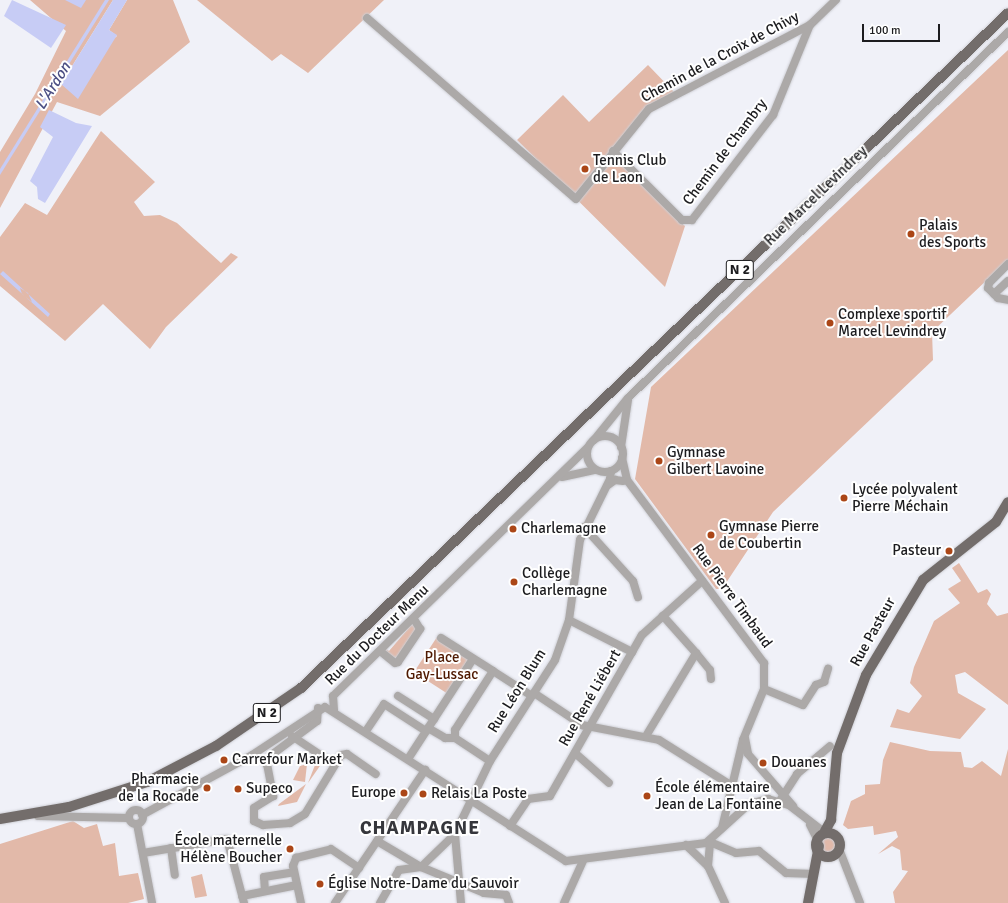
<!DOCTYPE html>
<html>
<head>
<meta charset="utf-8">
<style>
  body { margin:0 }
  #map { position:relative; width:1008px; height:903px; overflow:hidden; background:#f0f1f8; font-family:Signika,sans-serif }
  div>[style] { position:absolute }
  [style*='--x'] { left:calc(var(--x)*1px); top:calc(var(--y)*1px); width:calc(var(--w)*1px); rotate:calc(var(--a)*1deg) }
  .green>* { inset:0; background:#e2b9a9 }
  .round { border-radius:50% }
  .water>* { inset:0; background:#c7ccf5 }
  .roads { filter:drop-shadow(0 0 1px #cecfd5) drop-shadow(0 0 1px #cecfd5) }
  .minor>* { height:8px; margin:-4px; padding:0 4px; transform-origin:4px; border-radius:4px; background:#aca9a8 }
  .minor>.ring { margin:-4px; padding:0; box-sizing:content-box; background:none; border:8px solid #aca9a8; border-radius:50% }
  .major>* { height:10px; margin:-5px; padding:0 5px; transform-origin:5px; border-radius:5px; background:#736d6b }
  .major>.ring { margin:-5px; padding:0; box-sizing:content-box; background:none; border:10px solid #736d6b; border-radius:50% }
  .dots>* { width:11px; height:11px; translate:-50% -50%; box-sizing:border-box; border:2px solid #fff; border-radius:50% }
  span { translate:-50% -50%; white-space:nowrap; text-align:center; line-height:1.15; -webkit-text-stroke:4px #fff; paint-order:stroke }
  .shield-label span { padding:1px 3px; background:#fff; border:1px solid; border-radius:3px; -webkit-text-stroke-width:0 }
  .shield-label { font-size:14px; color:#1c1c1f; font-weight:700 }
  .street-label { font-size:15px; color:#1c1c1f }
  .poi-label { font-size:15px; color:#1c1c1f }
  .left { translate:0 -50%; text-align:left }
  .right { translate:-100% -50%; text-align:right }
  .park-label { font-size:15px; color:#4f1a02 }
  .water-label { font-size:16px; color:#4c4f84; font-style:italic }
  .district-label { font-size:19px; color:#36373c; font-weight:700; letter-spacing:1px }
  .scale { position:absolute; left:862px; top:24px; width:78px; height:18px; box-sizing:border-box; border:2px solid #1c1c1f; border-top:0; padding-left:5px; font-size:12px; line-height:14px; white-space:nowrap; color:#1c1c1f; -webkit-text-stroke:3px #fff; paint-order:stroke }
</style>
</head>
<body>
<div id="map">
  <div class="green">
    <i style="clip-path:polygon(30px 0,113px 0,61px 84px,117px 36px,109px 30px,127px 0,173px 0,190px 42px,100px 116px,57px 102px,0 208px,0 152px,35px 94px,66px 31px)"></i>
    <i style="clip-path:polygon(197px 0,384px 0,308px 73px,281px 54px,272px 61px)"></i>
    <i style="clip-path:polygon(1008px 50px,1008px 260px,932px 332px,933px 360px,773px 512px,722px 589px,716px 589px,635px 479px,651px 387px)"></i>
    <i style="clip-path:polygon(648px 65px,675px 93px,644px 110px,610px 154px,685px 226px,665px 287px,517px 140px,563px 95px,589px 122px)"></i>
    <i style="clip-path:polygon(101px 131px,155px 182px,134px 202px,144px 216px,160px 215px,177px 223px,221px 263px,231px 253px,238px 257px,166px 327px,150px 349px,103px 304px,65px 341px,0 286px,0 237px,25px 203px,47px 215px)"></i>
    <i style="clip-path:polygon(959px 563px,978px 593px,987px 589px,991px 594px,987px 604px,997px 616px,1008px 613px,1008px 705px,965px 672px,955px 675px,958px 693px,986px 709px,960px 739px,890px 727px,897px 709px,909px 713px,922px 696px,910px 683px,914px 667px,934px 621px,960px 603px,948px 589px,961px 581px,952px 568px)"></i>
    <i style="clip-path:polygon(413px 623px,418px 630px,400px 658px,393px 659px,385px 653px,385px 648px,389px 651px)"></i>
    <i style="clip-path:polygon(437px 637px,471px 658px,448px 694px,414px 672px)"></i>
    <i style="clip-path:polygon(890px 742px,930px 751px,961px 752px,964px 767px,972px 768px,982px 761px,1001px 776px,1008px 749px,1008px 903px,895px 903px,893px 892px,908px 871px,902px 870px,900px 850px,892px 846px,878px 854px,898px 837px,896px 831px,874px 835px,873px 826px,848px 829px,843px 825px,851px 801px,865px 794px,865px 785px,880px 784px,883px 760px)"></i>
    <i style="clip-path:polygon(323px 760px,322px 763px,308px 783px,315px 765px)"></i>
    <i style="clip-path:polygon(307px 764px,305px 782px,293px 780px,300px 766px)"></i>
    <i style="clip-path:polygon(306px 784px,297px 802px,278px 806px,279px 804px)"></i>
    <i style="clip-path:polygon(73px 821px,84px 828px,97px 824px,103px 846px,115px 843px,119px 876px,138px 873px,144px 899px,128px 903px,0 903px,0 844px)"></i>
    <i class="round" style="left:819px;top:836px;width:18px;height:18px"></i>
    <i style="clip-path:polygon(202px 874px,207px 896px,195px 898px,191px 877px)"></i>
  </div>
  <div class="water">
    <i style="clip-path:polygon(12px 0,66px 25px,51px 48px,4px 16px)"></i>
    <i style="clip-path:polygon(65px 0,86px 0,81px 8px)"></i>
    <i style="clip-path:polygon(105px 0,109px 0,0 175px,0 169px)"></i>
    <i style="clip-path:polygon(113px 0,127px 0,109px 30px,117px 35px,78px 99px,61px 84px)"></i>
    <i style="clip-path:polygon(49px 110px,76px 123px,92px 126px,45px 203px,38px 199px,37px 187px,30px 181px,53px 137px,40px 127px)"></i>
    <i style="clip-path:polygon(evenodd,3px 271px,50px 314px,48px 317px,0 274px,3px 271px,20px 288px,28px 293px,32px 302px,22px 294px,20px 288px)"></i>
  </div>
  <div class="roads">
    <div class="minor">
      <i style="--x:367;--y:18;--w:276;--a:40.9"></i>
      <i style="--x:576;--y:199;--w:116;--a:-51"></i>
      <i style="--x:649;--y:109;--w:182;--a:-27.6"></i>
      <i style="--x:810;--y:25;--w:36;--a:-44"></i>
      <i style="--x:613;--y:151;--w:98;--a:45"></i>
      <i style="--x:682;--y:220;--w:10;--a:0"></i>
      <i style="--x:692;--y:220;--w:133;--a:-52.4"></i>
      <i style="--x:773;--y:115;--w:97;--a:-67.7"></i>
      <i style="--x:1008;--y:264;--w:27;--a:135"></i>
      <i style="--x:989;--y:283;--w:5;--a:101"></i>
      <i style="--x:988;--y:288;--w:14;--a:45"></i>
      <i style="--x:998;--y:298;--w:10;--a:11"></i>
      <i style="--x:994;--y:294;--w:19;--a:-43"></i>
      <i class="ring" style="left:587px;top:436px;width:28px;height:28px"></i>
      <i style="--x:594;--y:440;--w:54;--a:-51"></i>
      <i style="--x:628;--y:398;--w:528;--a:-43.92"></i>
      <i style="--x:621;--y:447;--w:48;--a:-81.5"></i>
      <i style="--x:622;--y:458;--w:23;--a:77"></i>
      <i style="--x:627;--y:480;--w:229;--a:53.2"></i>
      <i style="--x:764;--y:663;--w:26;--a:90"></i>
      <i style="--x:764;--y:689;--w:55;--a:112.4"></i>
      <i style="--x:743;--y:740;--w:90;--a:103.4"></i>
      <i style="--x:562;--y:477;--w:34;--a:-12"></i>
      <i style="--x:608;--y:485;--w:9;--a:-36"></i>
      <i style="--x:615;--y:480;--w:8;--a:7"></i>
      <i style="--x:584;--y:527;--w:73;--a:47.8"></i>
      <i style="--x:633;--y:581;--w:17;--a:73"></i>
      <i style="--x:569;--y:620;--w:71;--a:26.9"></i>
      <i style="--x:441;--y:638;--w:62;--a:32.4"></i>
      <i style="--x:380;--y:651;--w:19;--a:39"></i>
      <i style="--x:395;--y:663;--w:3;--a:-18"></i>
      <i style="--x:398;--y:662;--w:40;--a:-56"></i>
      <i style="--x:420;--y:629;--w:12;--a:-121"></i>
      <i style="--x:696;--y:653;--w:22;--a:51"></i>
      <i style="--x:710;--y:670;--w:9;--a:84"></i>
      <i style="--x:764;--y:689;--w:42;--a:22.3"></i>
      <i style="--x:803;--y:705;--w:24;--a:-57"></i>
      <i style="--x:816;--y:685;--w:9;--a:-21"></i>
      <i style="--x:824;--y:682;--w:14;--a:-73"></i>
      <i style="--x:534;--y:693;--w:58;--a:33.7"></i>
      <i style="--x:582;--y:725;--w:78;--a:11"></i>
      <i style="--x:659;--y:740;--w:89;--a:32.1"></i>
      <i style="--x:398;--y:696;--w:43;--a:32.6"></i>
      <i style="--x:318;--y:708;--w:13;--a:94"></i>
      <i style="--x:317;--y:721;--w:59;--a:143.3"></i>
      <i style="--x:270;--y:756;--w:9;--a:111"></i>
      <i style="--x:267;--y:764;--w:33;--a:79"></i>
      <i style="--x:273;--y:796;--w:22;--a:148"></i>
      <i style="--x:254;--y:808;--w:13;--a:90"></i>
      <i style="--x:254;--y:821;--w:10;--a:24"></i>
      <i style="--x:263;--y:825;--w:27;--a:-4"></i>
      <i style="--x:290;--y:823;--w:17;--a:-31"></i>
      <i style="--x:305;--y:814;--w:69;--a:-58.6"></i>
      <i style="--x:341;--y:755;--w:6;--a:-9"></i>
      <i style="--x:347;--y:754;--w:35;--a:35"></i>
      <i style="--x:334;--y:710;--w:14;--a:-94"></i>
      <i style="--x:333;--y:696;--w:356;--a:-44.3"></i>
      <i style="--x:428;--y:728;--w:20;--a:30"></i>
      <i style="--x:445;--y:738;--w:10;--a:0"></i>
      <i style="--x:455;--y:738;--w:42;--a:33.3"></i>
      <i style="--x:366;--y:731;--w:32;--a:-56"></i>
      <i style="--x:384;--y:704;--w:50;--a:32.7"></i>
      <i style="--x:292;--y:736;--w:50;--a:33.7"></i>
      <i style="--x:646;--y:736;--w:97;--a:-58.9"></i>
      <i style="--x:696;--y:653;--w:50;--a:-131.7"></i>
      <i style="--x:455;--y:738;--w:8;--a:-90"></i>
      <i style="--x:455;--y:730;--w:70;--a:-57.2"></i>
      <i style="--x:493;--y:671;--w:46;--a:32.7"></i>
      <i style="--x:745;--y:738;--w:16;--a:79"></i>
      <i style="--x:748;--y:754;--w:69;--a:49.1"></i>
      <i style="--x:575;--y:753;--w:45;--a:41.4"></i>
      <i style="--x:408;--y:759;--w:119;--a:-57"></i>
      <i style="--x:781;--y:799;--w:30;--a:-57"></i>
      <i style="--x:797;--y:774;--w:43;--a:-40.3"></i>
      <i class="ring" style="left:129px;top:810px;width:6px;height:6px"></i>
      <i style="--x:142;--y:815;--w:125;--a:-28.6"></i>
      <i style="--x:252;--y:755;--w:87;--a:-33.3"></i>
      <i style="--x:325;--y:707;--w:286;--a:32.6"></i>
      <i style="--x:566;--y:861;--w:141;--a:-7.3"></i>
      <i style="--x:706;--y:843;--w:58;--a:-42.2"></i>
      <i style="--x:749;--y:804;--w:20;--a:-15"></i>
      <i style="--x:768;--y:799;--w:22;--a:16"></i>
      <i style="--x:789;--y:805;--w:44;--a:37.6"></i>
      <i style="--x:38;--y:816;--w:91;--a:1.3"></i>
      <i style="--x:137;--y:824;--w:80;--a:79.2"></i>
      <i style="--x:810;--y:825;--w:20;--a:63"></i>
      <i style="--x:510;--y:826;--w:32;--a:-56"></i>
      <i style="--x:528;--y:799;--w:22;--a:-8"></i>
      <i style="--x:550;--y:796;--w:185;--a:-60.3"></i>
      <i style="--x:642;--y:635;--w:81;--a:-42"></i>
      <i style="--x:377;--y:841;--w:51;--a:30.6"></i>
      <i style="--x:421;--y:867;--w:68;--a:22.4"></i>
      <i style="--x:484;--y:893;--w:22;--a:5"></i>
      <i style="--x:506;--y:895;--w:9;--a:69"></i>
      <i style="--x:710;--y:842;--w:28;--a:23"></i>
      <i style="--x:736;--y:853;--w:23;--a:-5"></i>
      <i style="--x:759;--y:851;--w:35;--a:39"></i>
      <i style="--x:786;--y:873;--w:28;--a:2"></i>
      <i style="--x:686;--y:845;--w:30;--a:44"></i>
      <i style="--x:708;--y:866;--w:41;--a:65.3"></i>
      <i style="--x:171;--y:848;--w:27;--a:82"></i>
      <i style="--x:839;--y:849;--w:58;--a:68.7"></i>
      <i style="--x:143;--y:853;--w:85;--a:-9.5"></i>
      <i style="--x:227;--y:839;--w:66;--a:75.1"></i>
      <i style="--x:708;--y:866;--w:24;--a:-85"></i>
      <i style="--x:265;--y:891;--w:14;--a:-94"></i>
      <i style="--x:264;--y:877;--w:30;--a:-9"></i>
      <i style="--x:242;--y:896;--w:56;--a:-11.3"></i>
      <i style="--x:301;--y:903;--w:38;--a:-102"></i>
      <i style="--x:293;--y:866;--w:9;--a:-69"></i>
      <i style="--x:296;--y:858;--w:36;--a:-14"></i>
      <i style="--x:331;--y:849;--w:34;--a:34"></i>
      <i style="--x:335;--y:903;--w:161;--a:-55.9"></i>
      <i style="--x:380;--y:903;--w:38;--a:-60"></i>
      <i style="--x:399;--y:870;--w:22;--a:-8"></i>
      <i style="--x:421;--y:867;--w:47;--a:-44.1"></i>
      <i style="--x:461;--y:903;--w:69;--a:-95"></i>
      <i style="--x:455;--y:834;--w:81;--a:-64.4"></i>
      <i style="--x:490;--y:761;--w:120;--a:-57.2"></i>
      <i style="--x:555;--y:660;--w:42;--a:-70.7"></i>
      <i style="--x:569;--y:620;--w:81;--a:-82.2"></i>
      <i style="--x:580;--y:540;--w:68;--a:-63.8"></i>
      <i style="--x:610;--y:479;--w:8;--a:-83"></i>
      <i style="--x:564;--y:903;--w:46;--a:-65.7"></i>
    </div>
    <div class="major">
      <i style="--x:0;--y:819;--w:70;--a:-9.9"></i>
      <i style="--x:69;--y:807;--w:82;--a:-17.8"></i>
      <i style="--x:147;--y:782;--w:78;--a:-27.6"></i>
      <i style="--x:216;--y:746;--w:103;--a:-34.3"></i>
      <i style="--x:301;--y:688;--w:977;--a:-43.67"></i>
      <i style="--x:825;--y:831;--w:13;--a:-61"></i>
      <i style="--x:831;--y:820;--w:67;--a:-84.9"></i>
      <i style="--x:837;--y:753;--w:83;--a:-69.6"></i>
      <i style="--x:866;--y:675;--w:111;--a:-59"></i>
      <i style="--x:923;--y:580;--w:93;--a:-38.5"></i>
      <i style="--x:996;--y:522;--w:23;--a:-59"></i>
      <i class="ring" style="left:816px;top:833px;width:14px;height:14px"></i>
      <i style="--x:808;--y:903;--w:58;--a:-79.1"></i>
    </div>
  </div>
  <div class="dots">
    <i style="left:585px;top:169px;background:#ab4617"></i>
    <i style="left:911px;top:234px;background:#ab4617"></i>
    <i style="left:830px;top:323px;background:#ab4617"></i>
    <i style="left:659px;top:461px;background:#ab4617"></i>
    <i style="left:844px;top:498px;background:#ab4617"></i>
    <i style="left:513px;top:529px;background:#ab4617"></i>
    <i style="left:711px;top:535px;background:#ab4617"></i>
    <i style="left:949px;top:551px;background:#ab4617"></i>
    <i style="left:514px;top:582px;background:#ab4617"></i>
    <i style="left:224px;top:760px;background:#ab4617"></i>
    <i style="left:763px;top:763px;background:#ab4617"></i>
    <i style="left:207px;top:788px;background:#ab4617"></i>
    <i style="left:238px;top:789px;background:#ab4617"></i>
    <i style="left:404px;top:793px;background:#ab4617"></i>
    <i style="left:423px;top:794px;background:#ab4617"></i>
    <i style="left:647px;top:796px;background:#ab4617"></i>
    <i style="left:290px;top:849px;background:#ab4617"></i>
    <i style="left:320px;top:884px;background:#ab4617"></i>
  </div>
  <div class="shield-label">
    <span style="left:740px;top:270px">N 2</span>
    <span style="left:267px;top:713px">N 2</span>
  </div>
  <div class="street-label">
    <span style="left:720px;top:57px;rotate:-28deg">Chemin de la Croix de Chivy</span>
    <span style="left:725px;top:152px;rotate:-53deg">Chemin de Chambry</span>
    <span style="left:816px;top:196px;rotate:-44deg">Rue Marcel Levindrey</span>
    <span style="left:732px;top:596px;rotate:54deg">Rue Pierre Timbaud</span>
    <span style="left:873px;top:632px;rotate:-61deg">Rue Pasteur</span>
    <span style="left:377px;top:635px;rotate:-44deg">Rue du Docteur Menu</span>
    <span style="left:517px;top:691px;rotate:-58deg">Rue Léon Blum</span>
    <span style="left:590px;top:698px;rotate:-60deg">Rue René Liébert</span>
  </div>
  <div class="poi-label">
    <span class="left" style="left:593px;top:169px">Tennis Club<br>de Laon</span>
    <span class="left" style="left:919px;top:234px">Palais<br>des Sports</span>
    <span class="left" style="left:838px;top:323px">Complexe sportif<br>Marcel Levindrey</span>
    <span class="left" style="left:667px;top:461px">Gymnase<br>Gilbert Lavoine</span>
    <span class="left" style="left:852px;top:498px">Lycée polyvalent<br>Pierre Méchain</span>
    <span class="left" style="left:719px;top:535px">Gymnase Pierre<br>de Coubertin</span>
    <span class="left" style="left:521px;top:529px">Charlemagne</span>
    <span class="right" style="left:941px;top:551px">Pasteur</span>
    <span class="left" style="left:522px;top:582px">Collège<br>Charlemagne</span>
    <span class="left" style="left:232px;top:760px">Carrefour Market</span>
    <span class="left" style="left:771px;top:763px">Douanes</span>
    <span class="right" style="left:199px;top:788px">Pharmacie<br>de la Rocade</span>
    <span class="left" style="left:655px;top:796px">École élémentaire<br>Jean de La Fontaine</span>
    <span class="left" style="left:246px;top:789px">Supeco</span>
    <span class="right" style="left:396px;top:793px">Europe</span>
    <span class="left" style="left:431px;top:794px">Relais La Poste</span>
    <span class="right" style="left:282px;top:849px">École maternelle<br>Hélène Boucher</span>
    <span class="left" style="left:328px;top:884px">Église Notre-Dame du Sauvoir</span>
  </div>
  <div class="park-label">
    <span style="left:442px;top:666px">Place<br>Gay-Lussac</span>
  </div>
  <div class="water-label">
    <span style="left:53px;top:86px;rotate:-58deg">L'Ardon</span>
  </div>
  <div class="district-label">
    <span style="left:420px;top:829px">CHAMPAGNE</span>
  </div>
  <div class="scale">100 m</div>
</div>
</body>
</html>
